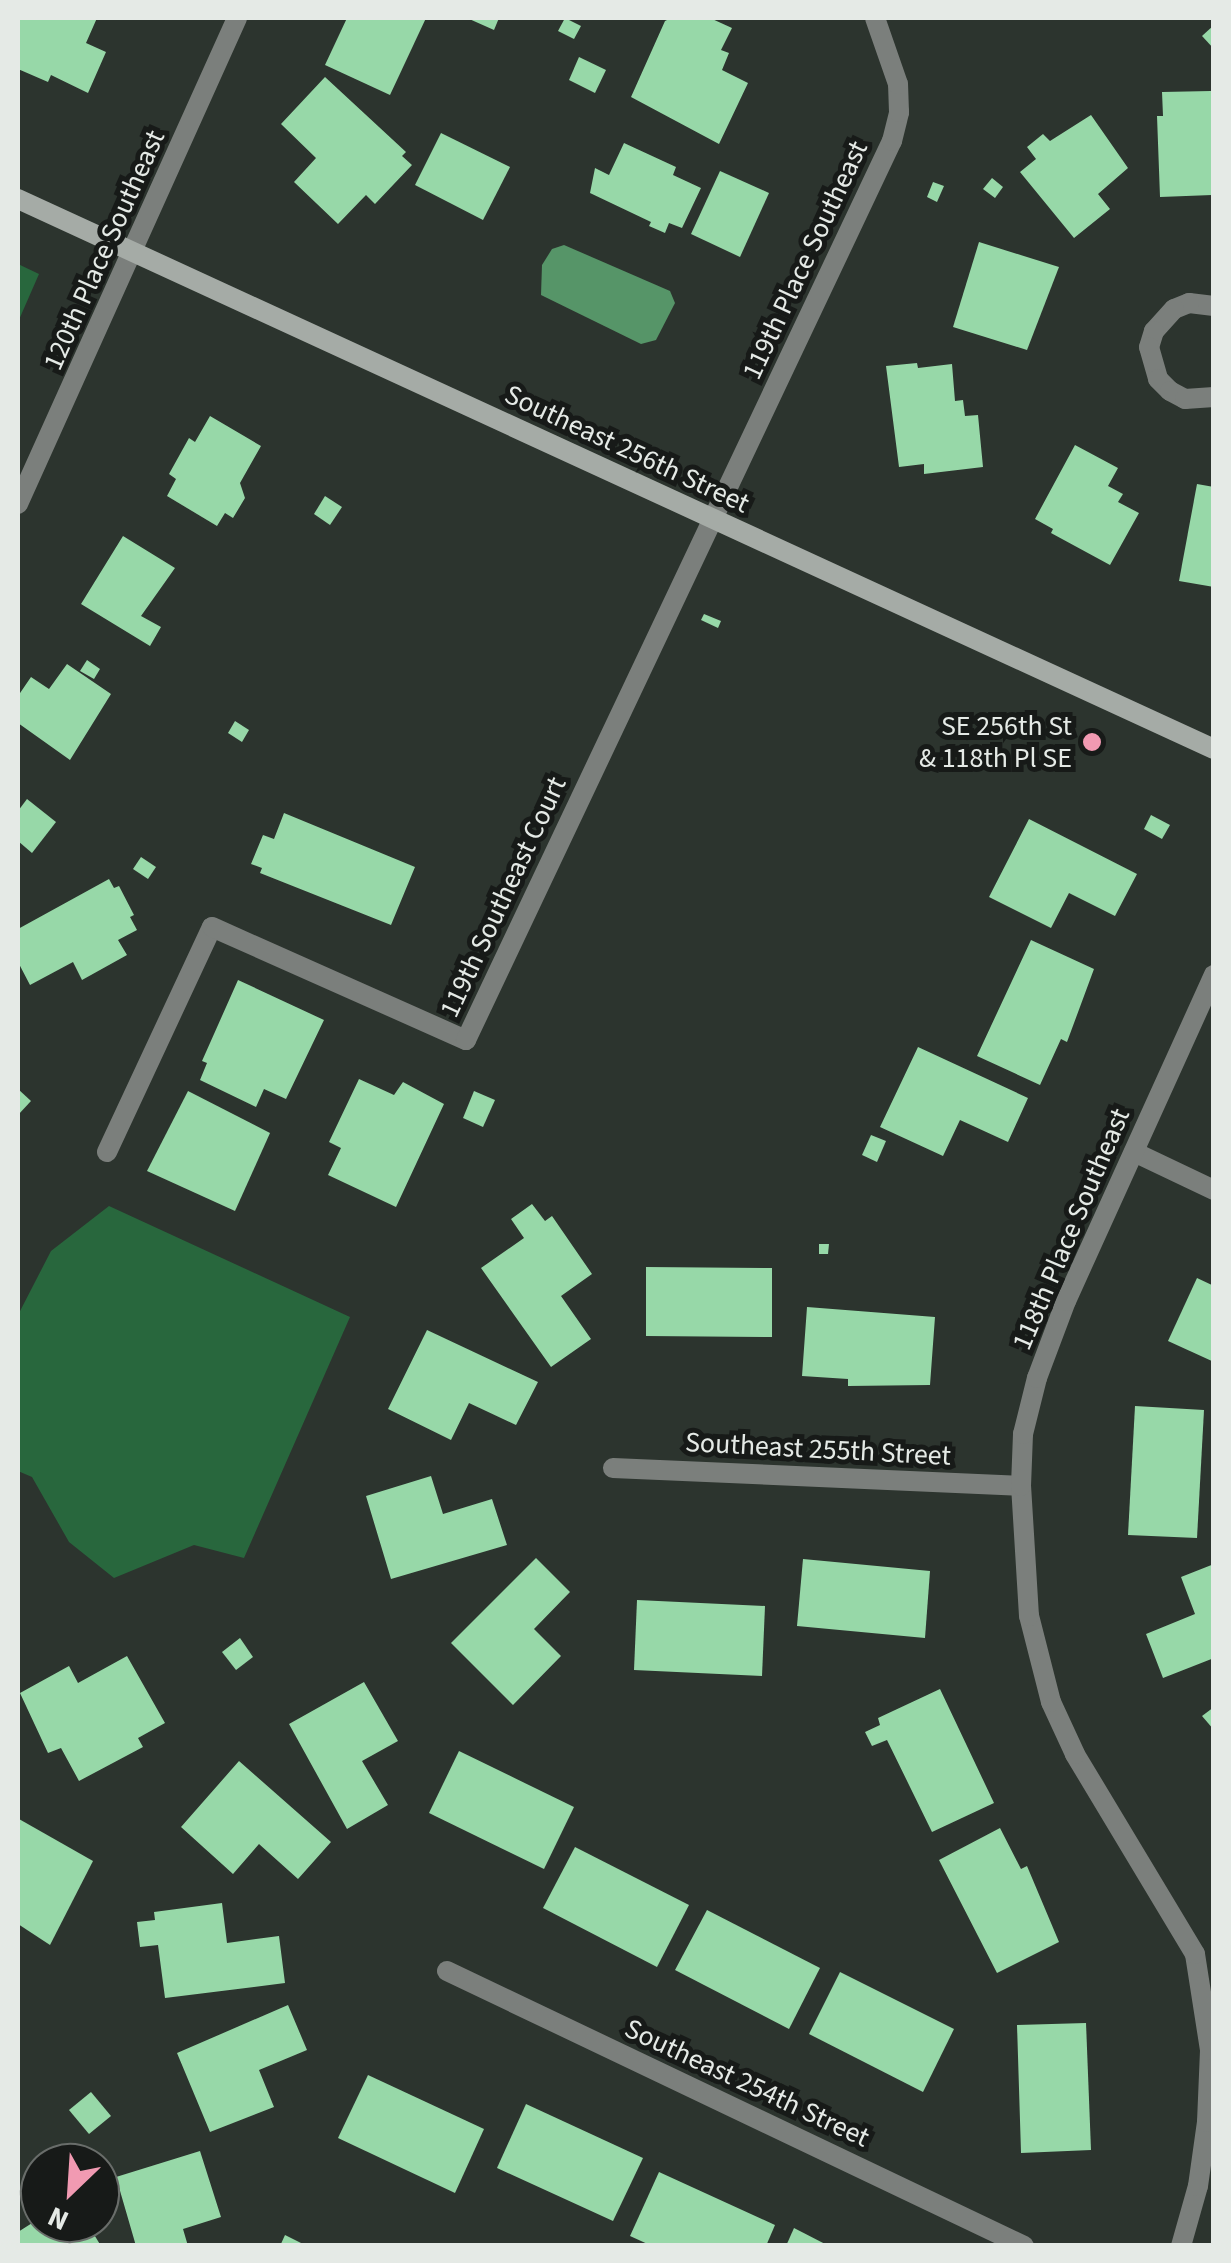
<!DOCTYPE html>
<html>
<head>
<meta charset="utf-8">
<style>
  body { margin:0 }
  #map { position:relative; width:1231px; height:2263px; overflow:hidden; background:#2c342e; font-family:"Source Sans 3",sans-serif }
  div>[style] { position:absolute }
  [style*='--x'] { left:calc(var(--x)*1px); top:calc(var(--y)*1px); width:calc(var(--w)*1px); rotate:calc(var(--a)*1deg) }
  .forest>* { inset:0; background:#28673d }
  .water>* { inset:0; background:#569568 }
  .building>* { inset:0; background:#97d8a8 }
  .street>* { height:20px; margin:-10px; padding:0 10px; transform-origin:10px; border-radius:10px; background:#7b7f7c }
  .secondary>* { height:20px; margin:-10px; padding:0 10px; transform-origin:10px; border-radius:10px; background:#a5aba6 }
  .dots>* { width:28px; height:28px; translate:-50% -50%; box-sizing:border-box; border:5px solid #171a18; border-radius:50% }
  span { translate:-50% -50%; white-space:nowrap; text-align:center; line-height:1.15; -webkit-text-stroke:10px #171a18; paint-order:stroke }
  .street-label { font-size:28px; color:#e5eae6 }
  .poi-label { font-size:28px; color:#e5eae6 }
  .right { translate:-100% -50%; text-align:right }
  .frame { position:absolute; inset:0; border:20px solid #e5eae6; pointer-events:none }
  .north { position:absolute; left:20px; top:2143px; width:100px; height:100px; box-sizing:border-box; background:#171a18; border:2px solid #696d6a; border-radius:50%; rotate:205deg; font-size:28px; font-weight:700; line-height:40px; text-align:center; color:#e5eae6 }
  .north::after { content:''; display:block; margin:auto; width:35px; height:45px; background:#f19ab2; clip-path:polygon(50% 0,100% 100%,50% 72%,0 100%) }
</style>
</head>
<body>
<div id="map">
  <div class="forest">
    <i style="clip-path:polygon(18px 264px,39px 274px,18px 322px)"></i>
    <i style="clip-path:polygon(109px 1206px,350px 1317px,244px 1558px,194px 1545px,114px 1578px,69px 1542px,32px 1477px,18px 1471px,18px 1315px,51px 1251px)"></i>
  </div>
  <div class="water">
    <i style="clip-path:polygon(564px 245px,670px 291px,675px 303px,656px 340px,641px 344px,541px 295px,542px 265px,552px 249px)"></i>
  </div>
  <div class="building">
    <i style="clip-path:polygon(18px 18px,97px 18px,86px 43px,106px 52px,88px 93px,51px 75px,48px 82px,18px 69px)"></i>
    <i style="clip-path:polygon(347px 18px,426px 18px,390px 95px,325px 65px)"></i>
    <i style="clip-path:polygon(467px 18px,499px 18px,494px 30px)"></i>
    <i style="clip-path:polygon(565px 18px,581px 26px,574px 39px,558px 31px)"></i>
    <i style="clip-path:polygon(671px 18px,710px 18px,732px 28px,721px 50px,729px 53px,722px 70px,748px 83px,719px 144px,631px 97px,665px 21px)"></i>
    <i style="clip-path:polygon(1214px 25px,1214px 49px,1202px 36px)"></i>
    <i style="clip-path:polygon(579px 57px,606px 70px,595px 93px,569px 80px)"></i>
    <i style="clip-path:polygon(325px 77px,406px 152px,402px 156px,412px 165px,375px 204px,366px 195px,338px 224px,294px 182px,316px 158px,281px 124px)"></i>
    <i style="clip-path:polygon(1211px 91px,1212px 195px,1160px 197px,1157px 116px,1163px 116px,1162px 92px)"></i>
    <i style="clip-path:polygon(1091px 115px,1128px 168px,1098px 194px,1110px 209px,1074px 238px,1020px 172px,1036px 159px,1027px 147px,1043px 134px,1050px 141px)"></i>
    <i style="clip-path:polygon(441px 133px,510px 167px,483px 220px,415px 185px)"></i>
    <i style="clip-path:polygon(624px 143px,676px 167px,673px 175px,701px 188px,682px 228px,669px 223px,665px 233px,649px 226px,651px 222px,590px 193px,595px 168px,609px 175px)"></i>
    <i style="clip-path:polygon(720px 171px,769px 193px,740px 257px,691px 234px)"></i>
    <i style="clip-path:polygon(992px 178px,1003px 187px,995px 198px,983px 189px)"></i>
    <i style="clip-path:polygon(933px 182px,944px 186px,937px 202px,927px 197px)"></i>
    <i style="clip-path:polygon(979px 242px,1059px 267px,1027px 350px,953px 327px)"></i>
    <i style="clip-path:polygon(917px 363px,918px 368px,952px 364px,955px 401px,963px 400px,965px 416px,978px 415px,983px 467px,924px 474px,924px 464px,899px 467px,886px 366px)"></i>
    <i style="clip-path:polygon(210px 416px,261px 446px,240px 483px,245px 498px,233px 518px,225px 513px,217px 526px,167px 496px,176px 479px,169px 474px,189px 438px,195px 442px)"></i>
    <i style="clip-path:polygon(1075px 445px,1118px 468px,1108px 486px,1123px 494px,1118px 502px,1139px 513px,1110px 565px,1051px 533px,1053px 529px,1035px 519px)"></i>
    <i style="clip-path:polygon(1197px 484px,1214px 487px,1214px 587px,1179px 581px)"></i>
    <i style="clip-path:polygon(325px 496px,342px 507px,330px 525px,314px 514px)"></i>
    <i style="clip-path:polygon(123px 536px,175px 568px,141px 616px,161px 627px,150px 646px,81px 604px)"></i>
    <i style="clip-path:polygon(704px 614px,721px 621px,718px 628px,701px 620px)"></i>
    <i style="clip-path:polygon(87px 660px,100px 669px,94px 679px,80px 671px)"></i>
    <i style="clip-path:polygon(67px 664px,111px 694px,70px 760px,18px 723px,18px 696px,31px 677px,49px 689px)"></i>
    <i style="clip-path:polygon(235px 721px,249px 730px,242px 742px,228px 733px)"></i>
    <i style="clip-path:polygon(27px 799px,56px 822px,32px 853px,18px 841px,18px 811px)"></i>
    <i style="clip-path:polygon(284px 813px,415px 867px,391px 925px,260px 873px,262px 868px,251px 864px,263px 835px,274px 839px)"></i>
    <i style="clip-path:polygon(1151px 815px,1170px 825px,1162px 839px,1144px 829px)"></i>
    <i style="clip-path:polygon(1029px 819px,1137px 874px,1115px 916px,1069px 893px,1051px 928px,989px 897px)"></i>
    <i style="clip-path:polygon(141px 857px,156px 867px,148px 879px,133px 869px)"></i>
    <i style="clip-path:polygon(109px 879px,114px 888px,119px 886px,134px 915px,130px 917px,137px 930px,118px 940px,127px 955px,82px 980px,73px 962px,30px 985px,18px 962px,18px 929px)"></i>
    <i style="clip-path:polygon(1031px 940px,1094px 969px,1067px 1042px,1061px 1039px,1040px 1085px,977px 1056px)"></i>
    <i style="clip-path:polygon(238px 980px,324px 1020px,286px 1099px,264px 1089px,256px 1107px,200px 1080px,207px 1063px,202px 1061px)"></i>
    <i style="clip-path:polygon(918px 1047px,1028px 1098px,1008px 1142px,960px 1120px,943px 1156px,880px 1127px)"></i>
    <i style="clip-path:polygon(359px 1079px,394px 1095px,403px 1082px,444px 1104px,396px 1207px,328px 1175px,341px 1148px,329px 1142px)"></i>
    <i style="clip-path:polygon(18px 1089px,31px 1101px,18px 1115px)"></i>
    <i style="clip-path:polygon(188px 1091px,270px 1133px,235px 1211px,147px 1171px)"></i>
    <i style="clip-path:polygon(474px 1091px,495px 1100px,483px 1127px,463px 1118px)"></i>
    <i style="clip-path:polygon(871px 1135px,886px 1141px,877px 1162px,862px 1155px)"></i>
    <i style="clip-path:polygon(532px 1204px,545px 1221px,552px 1216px,592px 1274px,561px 1296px,591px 1339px,551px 1367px,481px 1268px,524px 1238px,511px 1219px)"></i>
    <i style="clip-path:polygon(819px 1244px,829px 1244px,828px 1254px,819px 1254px)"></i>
    <i style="clip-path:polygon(646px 1267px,772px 1268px,772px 1337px,646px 1336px)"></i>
    <i style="clip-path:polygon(1197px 1278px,1214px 1286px,1214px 1362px,1168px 1341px)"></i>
    <i style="clip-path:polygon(807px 1307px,935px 1317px,930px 1385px,848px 1386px,848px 1379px,802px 1376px)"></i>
    <i style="clip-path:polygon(427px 1330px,538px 1382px,516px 1425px,469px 1403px,451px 1440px,388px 1409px)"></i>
    <i style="clip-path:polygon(1135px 1406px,1204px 1410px,1197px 1538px,1128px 1535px)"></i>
    <i style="clip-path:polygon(431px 1476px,443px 1514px,492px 1499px,507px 1545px,391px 1579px,366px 1496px)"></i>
    <i style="clip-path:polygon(536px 1558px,570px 1592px,534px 1629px,561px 1656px,513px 1705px,451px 1643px)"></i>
    <i style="clip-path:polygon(803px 1559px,930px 1571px,925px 1638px,797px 1626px)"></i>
    <i style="clip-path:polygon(1214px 1564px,1214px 1658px,1163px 1678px,1146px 1634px,1195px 1614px,1181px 1577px)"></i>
    <i style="clip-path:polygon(637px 1600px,765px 1606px,762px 1676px,634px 1670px)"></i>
    <i style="clip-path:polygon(240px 1638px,253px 1657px,236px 1670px,222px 1652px)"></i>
    <i style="clip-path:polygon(127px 1656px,165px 1723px,138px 1738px,143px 1747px,79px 1781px,61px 1748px,48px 1753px,20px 1693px,69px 1666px,78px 1683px)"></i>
    <i style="clip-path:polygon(364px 1682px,398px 1741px,362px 1761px,388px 1805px,347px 1829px,289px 1724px)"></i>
    <i style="clip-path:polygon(940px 1689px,994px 1803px,932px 1832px,887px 1740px,872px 1746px,865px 1732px,880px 1725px,878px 1718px)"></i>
    <i style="clip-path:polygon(1214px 1707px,1214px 1730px,1202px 1716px)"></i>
    <i style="clip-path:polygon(459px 1751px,574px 1807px,544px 1869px,429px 1813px)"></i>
    <i style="clip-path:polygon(239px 1761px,331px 1842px,298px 1879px,259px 1844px,233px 1874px,181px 1827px)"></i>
    <i style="clip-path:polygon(19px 1819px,93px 1861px,50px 1945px,18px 1924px)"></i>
    <i style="clip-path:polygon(1000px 1828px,1021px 1869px,1027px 1866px,1059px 1942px,997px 1973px,939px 1860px)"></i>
    <i style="clip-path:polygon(575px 1847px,689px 1905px,657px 1967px,543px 1908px)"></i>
    <i style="clip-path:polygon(222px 1903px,227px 1943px,279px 1936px,285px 1983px,165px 1998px,158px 1945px,140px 1947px,137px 1922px,155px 1920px,154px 1912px)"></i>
    <i style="clip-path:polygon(707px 1910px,820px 1968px,789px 2029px,675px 1970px)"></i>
    <i style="clip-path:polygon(840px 1972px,954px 2029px,923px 2092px,809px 2034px)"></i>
    <i style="clip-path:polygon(288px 2005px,307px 2050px,259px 2070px,274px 2107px,210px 2132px,177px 2053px)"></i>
    <i style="clip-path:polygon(1086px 2023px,1091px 2150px,1021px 2153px,1017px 2025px)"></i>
    <i style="clip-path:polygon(368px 2075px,484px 2129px,455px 2193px,338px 2138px)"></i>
    <i style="clip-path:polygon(91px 2092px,111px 2116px,89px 2134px,69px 2110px)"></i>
    <i style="clip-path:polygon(526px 2104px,643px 2158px,613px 2221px,497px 2168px)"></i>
    <i style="clip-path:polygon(200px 2151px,221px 2217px,183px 2229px,188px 2246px,136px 2246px,116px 2177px)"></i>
    <i style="clip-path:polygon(659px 2172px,775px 2225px,766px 2246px,652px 2246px,630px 2236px)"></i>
    <i style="clip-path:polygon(40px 2218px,40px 2223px,87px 2223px,101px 2246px,18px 2246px,18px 2232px)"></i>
    <i style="clip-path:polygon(794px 2228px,829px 2246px,786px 2246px)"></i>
    <i style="clip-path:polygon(285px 2235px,307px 2246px,280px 2246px)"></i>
  </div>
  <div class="street">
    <i style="--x:1214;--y:306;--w:25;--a:-173"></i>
    <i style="--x:1189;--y:303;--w:16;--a:158"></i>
    <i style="--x:1174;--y:309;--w:30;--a:132"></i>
    <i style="--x:1154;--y:331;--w:17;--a:107"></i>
    <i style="--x:1149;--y:347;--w:33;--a:74"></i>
    <i style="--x:1158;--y:379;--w:17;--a:45"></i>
    <i style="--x:1170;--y:391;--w:17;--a:28"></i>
    <i style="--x:1185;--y:399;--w:29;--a:-4"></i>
    <i style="--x:18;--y:504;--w:533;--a:-65.74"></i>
    <i style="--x:107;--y:1152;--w:248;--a:-65"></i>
    <i style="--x:212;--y:927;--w:278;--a:24"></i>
    <i style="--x:466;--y:1040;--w:995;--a:-64.65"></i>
    <i style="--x:892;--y:141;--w:30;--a:-76"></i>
    <i style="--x:899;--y:112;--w:28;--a:-92"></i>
    <i style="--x:898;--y:84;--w:70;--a:-109.2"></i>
    <i style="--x:1134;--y:1152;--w:89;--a:25.4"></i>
    <i style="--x:613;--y:1468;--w:408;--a:2.5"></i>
    <i style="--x:447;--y:1971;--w:639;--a:25.48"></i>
    <i style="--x:1181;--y:2246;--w:62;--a:-74.2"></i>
    <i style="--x:1198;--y:2186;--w:65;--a:-82"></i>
    <i style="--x:1207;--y:2122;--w:72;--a:-87.6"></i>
    <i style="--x:1210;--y:2050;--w:97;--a:-98.9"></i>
    <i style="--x:1195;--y:1954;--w:233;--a:-121"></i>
    <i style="--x:1075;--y:1754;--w:57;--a:-114.8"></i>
    <i style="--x:1051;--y:1702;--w:89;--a:-104.3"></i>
    <i style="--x:1029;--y:1616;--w:130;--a:-93.5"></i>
    <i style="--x:1021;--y:1486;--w:52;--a:-87.8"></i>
    <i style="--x:1023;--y:1434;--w:58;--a:-76"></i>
    <i style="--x:1037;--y:1378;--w:82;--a:-69.4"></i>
    <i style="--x:1066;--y:1301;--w:358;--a:-65.6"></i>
  </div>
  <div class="secondary">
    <i style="--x:18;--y:199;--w:1316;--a:24.7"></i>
  </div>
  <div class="dots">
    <i style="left:1092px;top:742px;background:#f19ab2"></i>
  </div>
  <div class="street-label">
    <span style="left:104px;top:250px;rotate:-66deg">120th Place Southeast</span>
    <span style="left:805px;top:260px;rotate:-65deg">119th Place Southeast</span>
    <span style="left:627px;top:449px;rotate:25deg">Southeast 256th Street</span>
    <span style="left:503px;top:897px;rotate:-65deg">119th Southeast Court</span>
    <span style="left:1071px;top:1229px;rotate:-67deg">118th Place Southeast</span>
    <span style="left:818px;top:1449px;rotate:3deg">Southeast 255th Street</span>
    <span style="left:747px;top:2083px;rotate:25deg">Southeast 254th Street</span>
  </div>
  <div class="poi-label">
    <span class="right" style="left:1072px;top:742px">SE 256th St<br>&amp; 118th Pl SE</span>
  </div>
  <div class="frame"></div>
  <div class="north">N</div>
</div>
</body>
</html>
